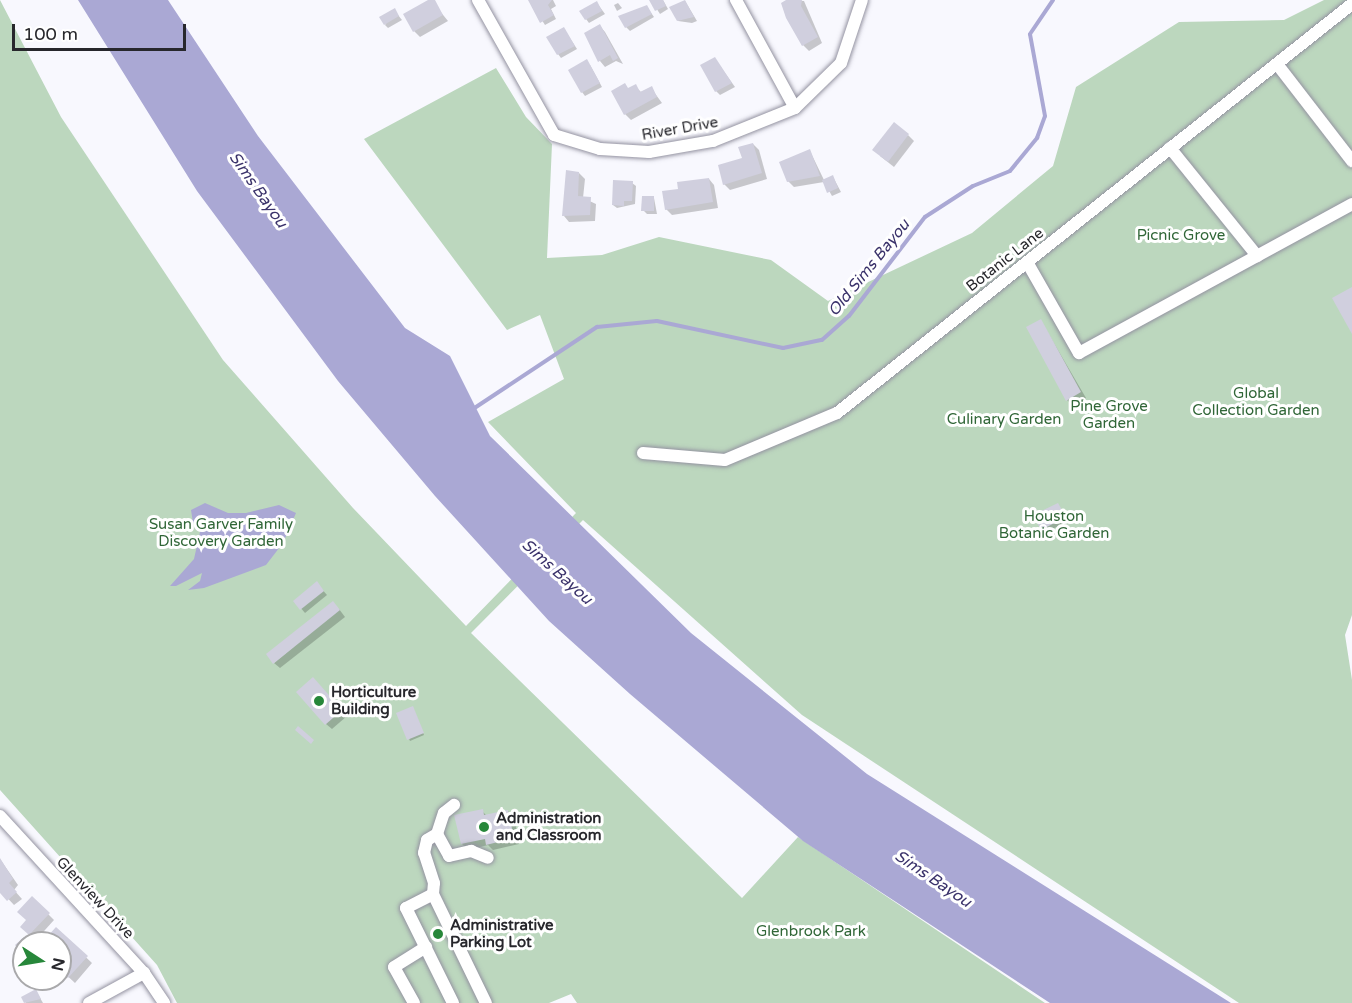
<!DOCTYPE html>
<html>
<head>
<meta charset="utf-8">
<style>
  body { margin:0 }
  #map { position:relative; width:1352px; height:1003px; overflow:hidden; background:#f8f8fe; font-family:"Varela Round",sans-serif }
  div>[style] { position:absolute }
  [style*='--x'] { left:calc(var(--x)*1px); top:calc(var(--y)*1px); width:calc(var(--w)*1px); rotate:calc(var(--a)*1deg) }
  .green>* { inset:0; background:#bcd7be }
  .water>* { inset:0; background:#aaa8d4 }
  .shadow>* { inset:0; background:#0003 }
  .stream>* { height:4px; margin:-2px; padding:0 2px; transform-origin:2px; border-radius:2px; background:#aaa8d4 }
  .building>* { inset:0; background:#d0cfde }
  .roads { filter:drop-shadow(0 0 2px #9493a1) drop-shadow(0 0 2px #9493a1) }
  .minor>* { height:12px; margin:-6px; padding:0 6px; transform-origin:6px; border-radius:6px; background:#fff }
  .dots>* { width:16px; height:16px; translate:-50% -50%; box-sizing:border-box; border:3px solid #fff; border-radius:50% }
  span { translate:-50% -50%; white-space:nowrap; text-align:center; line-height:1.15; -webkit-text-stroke:6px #fff; paint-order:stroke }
  .street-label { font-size:15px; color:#27272c }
  .park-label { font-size:15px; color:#306637 }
  .poi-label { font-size:15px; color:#27272c; font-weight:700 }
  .left { translate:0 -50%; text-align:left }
  .water-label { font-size:16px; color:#3b336b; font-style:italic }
  .north { position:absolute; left:12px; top:931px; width:60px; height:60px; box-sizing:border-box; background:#fff; border:2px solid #a9a9ab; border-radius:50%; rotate:102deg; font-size:16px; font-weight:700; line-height:24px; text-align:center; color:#27272c }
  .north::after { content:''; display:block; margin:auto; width:21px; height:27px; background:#27873a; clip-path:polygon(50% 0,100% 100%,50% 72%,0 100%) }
  .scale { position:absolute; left:12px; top:24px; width:174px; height:27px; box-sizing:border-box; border:3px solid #27272c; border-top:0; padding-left:8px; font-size:18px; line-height:21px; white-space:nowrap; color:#27272c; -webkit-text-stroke:4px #fff; paint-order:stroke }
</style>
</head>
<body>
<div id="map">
  <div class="green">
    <i style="clip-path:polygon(0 0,61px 117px,223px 360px,353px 508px,466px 626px,576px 513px,488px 422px,564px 379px,540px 315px,507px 330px,364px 139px,496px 68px,526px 117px,552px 144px,547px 258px,602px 255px,659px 237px,771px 260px,828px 301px,972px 233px,1053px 166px,1076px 87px,1179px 22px,1284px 20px,1324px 0,1352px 0,1352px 615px,1345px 635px,1352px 680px,1352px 1003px,1239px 1003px,802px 715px,583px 520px,471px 633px,742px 898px,798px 837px,1045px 1003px,577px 1003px,571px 994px,549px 1003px,177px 1003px,157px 965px,0 790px)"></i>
  </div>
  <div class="water">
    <i style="clip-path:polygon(78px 0,168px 0,258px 136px,405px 328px,450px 356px,490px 436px,691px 633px,867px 774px,1231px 1003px,1050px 1003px,803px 841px,630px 694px,549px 621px,435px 496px,338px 381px,197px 191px)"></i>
    <i style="clip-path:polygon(205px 503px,228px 513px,246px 513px,279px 505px,296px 513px,283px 543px,266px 565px,204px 588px,188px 590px,200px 581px,202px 573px,176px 586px,170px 586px,194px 559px,200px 532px,193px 523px,191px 510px)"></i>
  </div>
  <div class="shadow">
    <i style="clip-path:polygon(431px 0,448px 21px,420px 37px,414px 31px)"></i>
    <i style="clip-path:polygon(529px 0,553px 0,556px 6px,551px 9px,556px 19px,545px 25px)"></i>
    <i style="clip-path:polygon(651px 0,663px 0,668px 9px,660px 14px)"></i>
    <i style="clip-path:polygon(789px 0,804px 1px,822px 43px,809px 51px,803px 45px)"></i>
    <i style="clip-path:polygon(685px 1px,697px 21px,692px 23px,678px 21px)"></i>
    <i style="clip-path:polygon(597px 3px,605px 14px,589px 23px,586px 19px)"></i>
    <i style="clip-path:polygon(618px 3px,622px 8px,617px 11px,614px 5px)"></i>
    <i style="clip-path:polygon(647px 7px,654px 17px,630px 31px,626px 27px)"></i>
    <i style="clip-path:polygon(394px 10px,402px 20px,388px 28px,385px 25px)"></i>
    <i style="clip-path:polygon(600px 26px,605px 32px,623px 64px,616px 61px,605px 67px,600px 61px,586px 33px)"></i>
    <i style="clip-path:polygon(564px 29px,577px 49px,561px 58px,558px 54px)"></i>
    <i style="clip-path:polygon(715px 59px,735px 87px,720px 95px,716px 91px)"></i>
    <i style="clip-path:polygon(590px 65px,602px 87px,585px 96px,582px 92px)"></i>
    <i style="clip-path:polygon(635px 86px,641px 92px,651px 88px,662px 103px,631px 120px,625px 114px,629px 89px)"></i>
    <i style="clip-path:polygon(908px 135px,914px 141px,894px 167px,880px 156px)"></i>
    <i style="clip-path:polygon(753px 144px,759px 150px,767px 179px,730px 190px,724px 184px)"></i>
    <i style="clip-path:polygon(810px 151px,824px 180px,833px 177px,841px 192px,832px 196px,824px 182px,794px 187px,788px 181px)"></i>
    <i style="clip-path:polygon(579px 173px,585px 179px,583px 198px,596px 204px,595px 221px,569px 222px,564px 216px)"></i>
    <i style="clip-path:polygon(709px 179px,714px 185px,718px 208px,672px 215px,666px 209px)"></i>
    <i style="clip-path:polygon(632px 183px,636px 186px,635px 204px,617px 208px,613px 205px)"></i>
    <i style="clip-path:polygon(654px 198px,657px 214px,647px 214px,643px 210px)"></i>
    <i style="clip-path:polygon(1041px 321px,1086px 398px,1073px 406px,1067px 400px)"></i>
    <i style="clip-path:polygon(1058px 505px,1068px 521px,1045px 533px,1042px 529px)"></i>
    <i style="clip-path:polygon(320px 587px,327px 595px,305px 613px,295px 601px)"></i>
    <i style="clip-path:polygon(339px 609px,345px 617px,280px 668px,274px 663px)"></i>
    <i style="clip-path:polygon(319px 685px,347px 716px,332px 729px,326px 724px)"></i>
    <i style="clip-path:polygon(414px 710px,424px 735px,410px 741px,398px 714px)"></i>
    <i style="clip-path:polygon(482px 811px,487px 816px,508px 811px,514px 817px,519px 844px,493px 850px,488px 845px,468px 850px,462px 844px)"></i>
    <i style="clip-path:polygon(0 859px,18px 885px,14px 890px,22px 899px,14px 905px,0 890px)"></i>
    <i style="clip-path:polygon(32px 898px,54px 920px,36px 940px,22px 927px,28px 920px)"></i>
    <i style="clip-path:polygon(56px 929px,92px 963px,75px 983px,61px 970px,66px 964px,63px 961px,60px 965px,60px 943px,48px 938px)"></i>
    <i style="clip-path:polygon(41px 979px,51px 979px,48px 984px)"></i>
    <i style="clip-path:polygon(36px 991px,43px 1003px,26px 1003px,23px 998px)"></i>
  </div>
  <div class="stream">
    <i style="--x:473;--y:409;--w:149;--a:-33.5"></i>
    <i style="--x:597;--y:327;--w:60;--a:-5.7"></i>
    <i style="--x:657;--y:321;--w:129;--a:12.1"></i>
    <i style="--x:783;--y:348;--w:40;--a:-12"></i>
    <i style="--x:822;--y:340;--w:36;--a:-42"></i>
    <i style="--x:849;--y:316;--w:125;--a:-52.5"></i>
    <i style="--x:925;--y:217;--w:57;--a:-32.9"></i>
    <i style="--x:973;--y:186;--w:40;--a:-22"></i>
    <i style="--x:1010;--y:171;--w:43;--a:-50.7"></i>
    <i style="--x:1037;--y:138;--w:23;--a:-70"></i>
    <i style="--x:1045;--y:116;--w:83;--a:-100.4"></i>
    <i style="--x:1030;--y:34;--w:41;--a:-55.9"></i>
  </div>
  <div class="building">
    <i style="clip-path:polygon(428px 0,435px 0,443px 15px,413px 32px,403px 14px)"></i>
    <i style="clip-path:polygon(528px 0,552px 0,548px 5px,554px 15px,540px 23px)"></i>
    <i style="clip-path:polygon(649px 0,663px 0,666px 6px,655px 11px)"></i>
    <i style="clip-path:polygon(685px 0,694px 17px,677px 21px,669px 7px)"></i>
    <i style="clip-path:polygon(786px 0,802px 0,801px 6px,818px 37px,802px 46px,786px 18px,781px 3px)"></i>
    <i style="clip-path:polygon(597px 1px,602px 11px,585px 20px,579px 11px)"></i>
    <i style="clip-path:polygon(647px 5px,652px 14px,625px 28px,618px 16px)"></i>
    <i style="clip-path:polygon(395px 8px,399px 16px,384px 25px,379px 17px)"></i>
    <i style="clip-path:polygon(600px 24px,618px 58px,613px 61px,610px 55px,598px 62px,584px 33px)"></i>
    <i style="clip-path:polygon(564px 27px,575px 46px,557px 55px,546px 37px)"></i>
    <i style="clip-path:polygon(715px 57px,732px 83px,715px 92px,700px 65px)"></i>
    <i style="clip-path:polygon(587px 59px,600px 83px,581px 93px,568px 70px)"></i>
    <i style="clip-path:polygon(625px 83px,628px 88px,636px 84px,640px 92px,652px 86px,657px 97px,624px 115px,611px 91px)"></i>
    <i style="clip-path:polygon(894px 122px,909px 134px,888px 162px,872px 150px)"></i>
    <i style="clip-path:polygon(753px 143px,762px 173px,723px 185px,718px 165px,742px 158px,738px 147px)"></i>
    <i style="clip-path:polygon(810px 149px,820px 176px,787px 182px,779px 162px)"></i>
    <i style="clip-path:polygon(566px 170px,579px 172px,578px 196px,591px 197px,590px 215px,562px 216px)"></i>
    <i style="clip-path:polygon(833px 175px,838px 188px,827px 193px,822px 180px)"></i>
    <i style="clip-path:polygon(709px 178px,713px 202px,665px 210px,662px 191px,678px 189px,677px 182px)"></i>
    <i style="clip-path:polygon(613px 180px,633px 181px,632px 201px,624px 201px,624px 206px,612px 205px)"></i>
    <i style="clip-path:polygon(642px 196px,654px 196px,654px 211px,641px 211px)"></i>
    <i style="clip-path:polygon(1352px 287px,1352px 334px,1332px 298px)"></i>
    <i style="clip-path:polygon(1041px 319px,1081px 392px,1066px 401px,1026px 327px)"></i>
    <i style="clip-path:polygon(1058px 503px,1066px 517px,1041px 530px,1033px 515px)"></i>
    <i style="clip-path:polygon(317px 581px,324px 591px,300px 610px,293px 601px)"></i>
    <i style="clip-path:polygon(333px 601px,340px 610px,273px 664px,266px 654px)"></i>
    <i style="clip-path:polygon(313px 677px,342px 710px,325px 725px,296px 692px)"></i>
    <i style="clip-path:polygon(413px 706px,424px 733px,407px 740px,396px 713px)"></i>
    <i style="clip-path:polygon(298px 726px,314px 740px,311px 744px,295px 730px)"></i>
    <i style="clip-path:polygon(483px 809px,484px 815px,508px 810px,514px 838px,486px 845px,485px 839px,461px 844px,454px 815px)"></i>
    <i style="clip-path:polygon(0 858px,13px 879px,9px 883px,17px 892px,7px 901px,0 893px)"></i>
    <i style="clip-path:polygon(32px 896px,50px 913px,29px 935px,20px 927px,26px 920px,17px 912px)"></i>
    <i style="clip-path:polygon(56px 927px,88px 956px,68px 978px,60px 971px,64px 963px,60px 959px,60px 943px,46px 938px)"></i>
    <i style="clip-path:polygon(24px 937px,29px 943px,24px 943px,24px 969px,15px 961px,22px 953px,15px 945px)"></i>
    <i style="clip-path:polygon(36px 989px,41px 999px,24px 1003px,21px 997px)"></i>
  </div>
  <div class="roads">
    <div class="minor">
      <i style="--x:478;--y:0;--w:155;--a:60.6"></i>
      <i style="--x:554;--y:135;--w:48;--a:16.9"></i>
      <i style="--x:600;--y:149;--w:49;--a:3.5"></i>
      <i style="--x:649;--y:152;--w:65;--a:-9.8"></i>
      <i style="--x:713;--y:141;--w:88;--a:-21.9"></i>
      <i style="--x:795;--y:108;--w:64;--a:-44.4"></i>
      <i style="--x:841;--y:63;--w:66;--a:-71.6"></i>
      <i style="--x:736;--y:0;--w:123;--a:61.4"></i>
      <i style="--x:1277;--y:64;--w:123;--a:52.3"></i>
      <i style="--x:1170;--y:148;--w:139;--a:51.1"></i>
      <i style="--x:1027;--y:262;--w:105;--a:60.3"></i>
      <i style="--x:1079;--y:353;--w:311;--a:-28.6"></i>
      <i style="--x:643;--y:453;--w:82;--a:4.9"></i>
      <i style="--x:725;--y:460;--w:121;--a:-22.8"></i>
      <i style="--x:837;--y:413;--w:658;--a:-38.46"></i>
      <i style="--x:0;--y:816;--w:213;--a:47.5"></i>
      <i style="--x:144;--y:973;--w:36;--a:56"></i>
      <i style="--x:437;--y:834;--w:25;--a:61"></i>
      <i style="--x:449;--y:856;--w:23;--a:-13"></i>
      <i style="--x:471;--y:851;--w:18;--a:22"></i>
      <i style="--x:433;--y:894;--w:121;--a:64.1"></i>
      <i style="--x:89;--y:1003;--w:63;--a:-28.6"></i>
      <i style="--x:414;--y:1003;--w:41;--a:-119.1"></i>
      <i style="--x:394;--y:967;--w:38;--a:-32"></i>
      <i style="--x:453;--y:1003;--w:106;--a:-116.3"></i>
      <i style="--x:406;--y:908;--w:30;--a:-27"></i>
      <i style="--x:433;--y:894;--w:11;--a:-85"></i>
      <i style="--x:434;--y:883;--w:32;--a:-108"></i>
      <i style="--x:424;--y:853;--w:13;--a:-77"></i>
      <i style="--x:427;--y:840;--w:12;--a:-31"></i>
      <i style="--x:437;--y:834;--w:22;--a:-72"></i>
      <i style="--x:444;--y:813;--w:13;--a:-39"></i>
    </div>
  </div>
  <div class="dots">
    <i style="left:319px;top:701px;background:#27873a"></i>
    <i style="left:484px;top:827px;background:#27873a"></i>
    <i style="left:438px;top:934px;background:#27873a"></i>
  </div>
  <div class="street-label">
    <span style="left:680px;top:129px;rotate:-10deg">River Drive</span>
    <span style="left:1005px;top:260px;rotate:-38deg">Botanic Lane</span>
    <span style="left:95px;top:898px;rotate:47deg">Glenview Drive</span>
  </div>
  <div class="park-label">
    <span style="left:1181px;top:236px">Picnic Grove</span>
    <span style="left:1256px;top:402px">Global<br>Collection Garden</span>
    <span style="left:1109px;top:415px">Pine Grove<br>Garden</span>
    <span style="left:1004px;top:420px">Culinary Garden</span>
    <span style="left:1054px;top:525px">Houston<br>Botanic Garden</span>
    <span style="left:221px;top:533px">Susan Garver Family<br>Discovery Garden</span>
    <span style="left:811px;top:932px">Glenbrook Park</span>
  </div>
  <div class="poi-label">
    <span class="left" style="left:331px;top:701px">Horticulture<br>Building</span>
    <span class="left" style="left:496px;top:827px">Administration<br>and Classroom</span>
    <span class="left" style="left:450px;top:934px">Administrative<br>Parking Lot</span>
  </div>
  <div class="water-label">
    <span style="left:258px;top:190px;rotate:55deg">Sims Bayou</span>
    <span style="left:869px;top:268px;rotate:-51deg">Old Sims Bayou</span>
    <span style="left:557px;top:572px;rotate:42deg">Sims Bayou</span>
    <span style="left:933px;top:879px;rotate:34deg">Sims Bayou</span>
  </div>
  <div class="north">N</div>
  <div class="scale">100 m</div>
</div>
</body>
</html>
